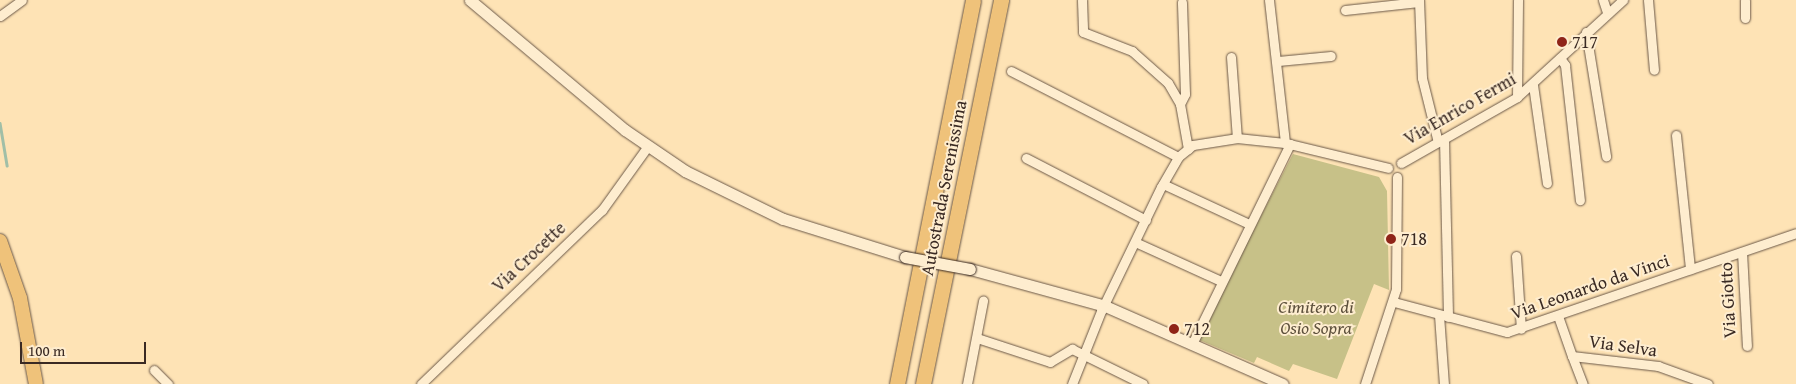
<!DOCTYPE html>
<html>
<head>
<meta charset="utf-8">
<style>
  body { margin:0 }
  #map { position:relative; width:1796px; height:384px; overflow:hidden; background:#fee3b5; font-family:"Gentium Book Plus",serif }
  div>[style] { position:absolute }
  [style*='--x'] { left:calc(var(--x)*1px); top:calc(var(--y)*1px); width:calc(var(--w)*1px); rotate:calc(var(--a)*1deg) }
  .green>* { inset:0; background:#c7c188 }
  .stream>* { height:2.5px; margin:-1.25px; padding:0 1.25px; transform-origin:1.25px; border-radius:1.25px; background:#a1bfa7 }
  .roads { filter:drop-shadow(0 0 1px #6b5848) drop-shadow(0 0 1px #6b5848) }
  .street>* { height:9px; margin:-4.5px; padding:0 4.5px; transform-origin:4.5px; border-radius:4.5px; background:#feedcf }
  .secondary>* { height:11px; margin:-5.5px; padding:0 5.5px; transform-origin:5.5px; border-radius:5.5px; background:#feedcf }
  .primary>* { height:14px; margin:-7px; padding:0 7px; transform-origin:7px; border-radius:7px; background:#efc27a }
  .highway>* { height:15px; margin:-7.5px; padding:0 7.5px; transform-origin:7.5px; border-radius:7.5px; background:#efc27a }
  .bridges { filter:drop-shadow(0 0 1px #3a2a23) drop-shadow(0 0 1px #3a2a23) }
  .secondary-bridge>* { height:11px; margin:-5.5px; padding:0 5.5px; transform-origin:5.5px; border-radius:5.5px; background:#feedcf }
  .dots>* { width:14px; height:14px; translate:-50% -50%; box-sizing:border-box; border:2px solid #feedcf; border-radius:50% }
  span { translate:-50% -50%; white-space:nowrap; text-align:center; line-height:1.15; -webkit-text-stroke:4px #feedcf; paint-order:stroke }
  .poi-label { font-size:18px; color:#3a2a23 }
  .left { translate:0 -50%; text-align:left }
  .street-label { font-size:18px; color:#3a2a23 }
  .park-label { font-size:18px; color:#5d503c; font-style:italic }
  .scale { position:absolute; left:20px; top:342px; width:126px; height:22px; box-sizing:border-box; border:2px solid #3a2a23; border-top:0; padding-left:6px; font-size:15px; line-height:18px; white-space:nowrap; color:#3a2a23; -webkit-text-stroke:4px #feedcf; paint-order:stroke }
</style>
</head>
<body>
<div id="map">
  <div class="green">
    <i style="clip-path:polygon(1293px 154px,1379px 177px,1387px 191px,1389px 290px,1374px 284px,1337px 379px,1293px 364px,1289px 371px,1257px 357px,1254px 363px,1197px 339px)"></i>
  </div>
  <div class="stream">
    <i style="--x:0;--y:123;--w:43;--a:80.5"></i>
  </div>
  <div class="roads">
    <div class="street">
      <i style="--x:1082;--y:0;--w:32;--a:88"></i>
      <i style="--x:1083;--y:32;--w:53;--a:21.2"></i>
      <i style="--x:1132;--y:51;--w:48;--a:41.6"></i>
      <i style="--x:1168;--y:83;--w:24;--a:60"></i>
      <i style="--x:1180;--y:104;--w:46;--a:79.9"></i>
      <i style="--x:1269;--y:0;--w:144;--a:83.6"></i>
      <i style="--x:1419;--y:0;--w:78;--a:87.8"></i>
      <i style="--x:1422;--y:78;--w:66;--a:76"></i>
      <i style="--x:1603;--y:0;--w:13;--a:72"></i>
      <i style="--x:1648;--y:0;--w:70;--a:85.1"></i>
      <i style="--x:1745;--y:0;--w:18;--a:90"></i>
      <i style="--x:1345;--y:10;--w:74;--a:-6.2"></i>
      <i style="--x:0;--y:16;--w:27;--a:-36"></i>
      <i style="--x:1586;--y:32;--w:126;--a:80.8"></i>
      <i style="--x:1231;--y:57;--w:81;--a:85.8"></i>
      <i style="--x:1560;--y:58;--w:9;--a:54"></i>
      <i style="--x:1565;--y:65;--w:136;--a:83.7"></i>
      <i style="--x:1278;--y:61;--w:53;--a:-5.4"></i>
      <i style="--x:1011;--y:71;--w:188;--a:27.2"></i>
      <i style="--x:1533;--y:85;--w:99;--a:81.9"></i>
      <i style="--x:1517;--y:97;--w:97;--a:-89.4"></i>
      <i style="--x:1180;--y:104;--w:11;--a:-63"></i>
      <i style="--x:1185;--y:94;--w:92;--a:-91.9"></i>
      <i style="--x:1676;--y:135;--w:135;--a:84"></i>
      <i style="--x:1444;--y:139;--w:178;--a:88.7"></i>
      <i style="--x:1026;--y:158;--w:135;--a:27.3"></i>
      <i style="--x:1401;--y:163;--w:133;--a:-29.6"></i>
      <i style="--x:1517;--y:97;--w:144;--a:-42.5"></i>
      <i style="--x:1163;--y:184;--w:95;--a:24.9"></i>
      <i style="--x:1135;--y:242;--w:94;--a:24.4"></i>
      <i style="--x:1742;--y:252;--w:94;--a:87"></i>
      <i style="--x:1516;--y:256;--w:73;--a:86.1"></i>
      <i style="--x:1394;--y:302;--w:117;--a:14.9"></i>
      <i style="--x:1507;--y:332;--w:305;--a:-18.9"></i>
      <i style="--x:1439;--y:315;--w:69;--a:85.9"></i>
      <i style="--x:1558;--y:316;--w:42;--a:70.7"></i>
      <i style="--x:1572;--y:356;--w:87;--a:6.6"></i>
      <i style="--x:1658;--y:366;--w:53;--a:19.8"></i>
      <i style="--x:977;--y:338;--w:77;--a:18.2"></i>
      <i style="--x:1050;--y:362;--w:26;--a:-31"></i>
      <i style="--x:1072;--y:349;--w:79;--a:26.2"></i>
      <i style="--x:1192;--y:344;--w:223;--a:-63.9"></i>
      <i style="--x:1572;--y:356;--w:30;--a:69"></i>
      <i style="--x:154;--y:370;--w:20;--a:45"></i>
      <i style="--x:421;--y:384;--w:251;--a:-43.9"></i>
      <i style="--x:602;--y:210;--w:79;--a:-54.3"></i>
      <i style="--x:967;--y:384;--w:85;--a:-79.1"></i>
      <i style="--x:1072;--y:384;--w:79;--a:-68.3"></i>
      <i style="--x:1101;--y:311;--w:138;--a:-64.2"></i>
      <i style="--x:1161;--y:187;--w:34;--a:-60"></i>
      <i style="--x:1178;--y:157;--w:19;--a:-39"></i>
      <i style="--x:1193;--y:145;--w:45;--a:-9"></i>
      <i style="--x:1237;--y:138;--w:48;--a:5.9"></i>
      <i style="--x:1285;--y:143;--w:106;--a:13.6"></i>
      <i style="--x:1365;--y:384;--w:100;--a:-71.9"></i>
      <i style="--x:1396;--y:289;--w:112;--a:-89.5"></i>
    </div>
    <div class="secondary">
      <i style="--x:470;--y:0;--w:202;--a:40"></i>
      <i style="--x:625;--y:130;--w:73;--a:34.3"></i>
      <i style="--x:685;--y:171;--w:109;--a:26.1"></i>
      <i style="--x:783;--y:219;--w:128;--a:17.3"></i>
      <i style="--x:970;--y:269;--w:140;--a:15.3"></i>
      <i style="--x:1105;--y:306;--w:194;--a:23.7"></i>
    </div>
    <div class="primary">
      <i style="--x:0;--y:241;--w:60;--a:70.7"></i>
      <i style="--x:20;--y:298;--w:87;--a:79.5"></i>
    </div>
    <div class="highway">
      <i style="--x:897;--y:384;--w:391;--a:-78.8"></i>
      <i style="--x:923;--y:384;--w:392;--a:-78.5"></i>
    </div>
  </div>
  <div class="bridges">
    <div class="secondary-bridge">
      <i style="--x:905;--y:257;--w:66;--a:10.5"></i>
    </div>
  </div>
  <div class="dots">
    <i style="left:1562px;top:42px;background:#8f2418"></i>
    <i style="left:1391px;top:239px;background:#8f2418"></i>
    <i style="left:1174px;top:329px;background:#8f2418"></i>
  </div>
  <div class="poi-label">
    <span class="left" style="left:1572px;top:42px">717</span>
    <span class="left" style="left:1401px;top:239px">718</span>
    <span class="left" style="left:1184px;top:329px">712</span>
  </div>
  <div class="street-label">
    <span style="left:1460px;top:109px;rotate:-30deg">Via Enrico Fermi</span>
    <span style="left:944px;top:188px;rotate:-79deg">Autostrada Serenissima</span>
    <span style="left:529px;top:257px;rotate:-43deg">Via Crocette</span>
    <span style="left:1590px;top:287px;rotate:-19deg">Via Leonardo da Vinci</span>
    <span style="left:1728px;top:300px;rotate:-93deg">Via Giotto</span>
    <span style="left:1623px;top:346px;rotate:8deg">Via Selva</span>
  </div>
  <div class="park-label">
    <span style="left:1316px;top:318px">Cimitero di<br>Osio Sopra</span>
  </div>
  <div class="scale">100 m</div>
</div>
</body>
</html>
